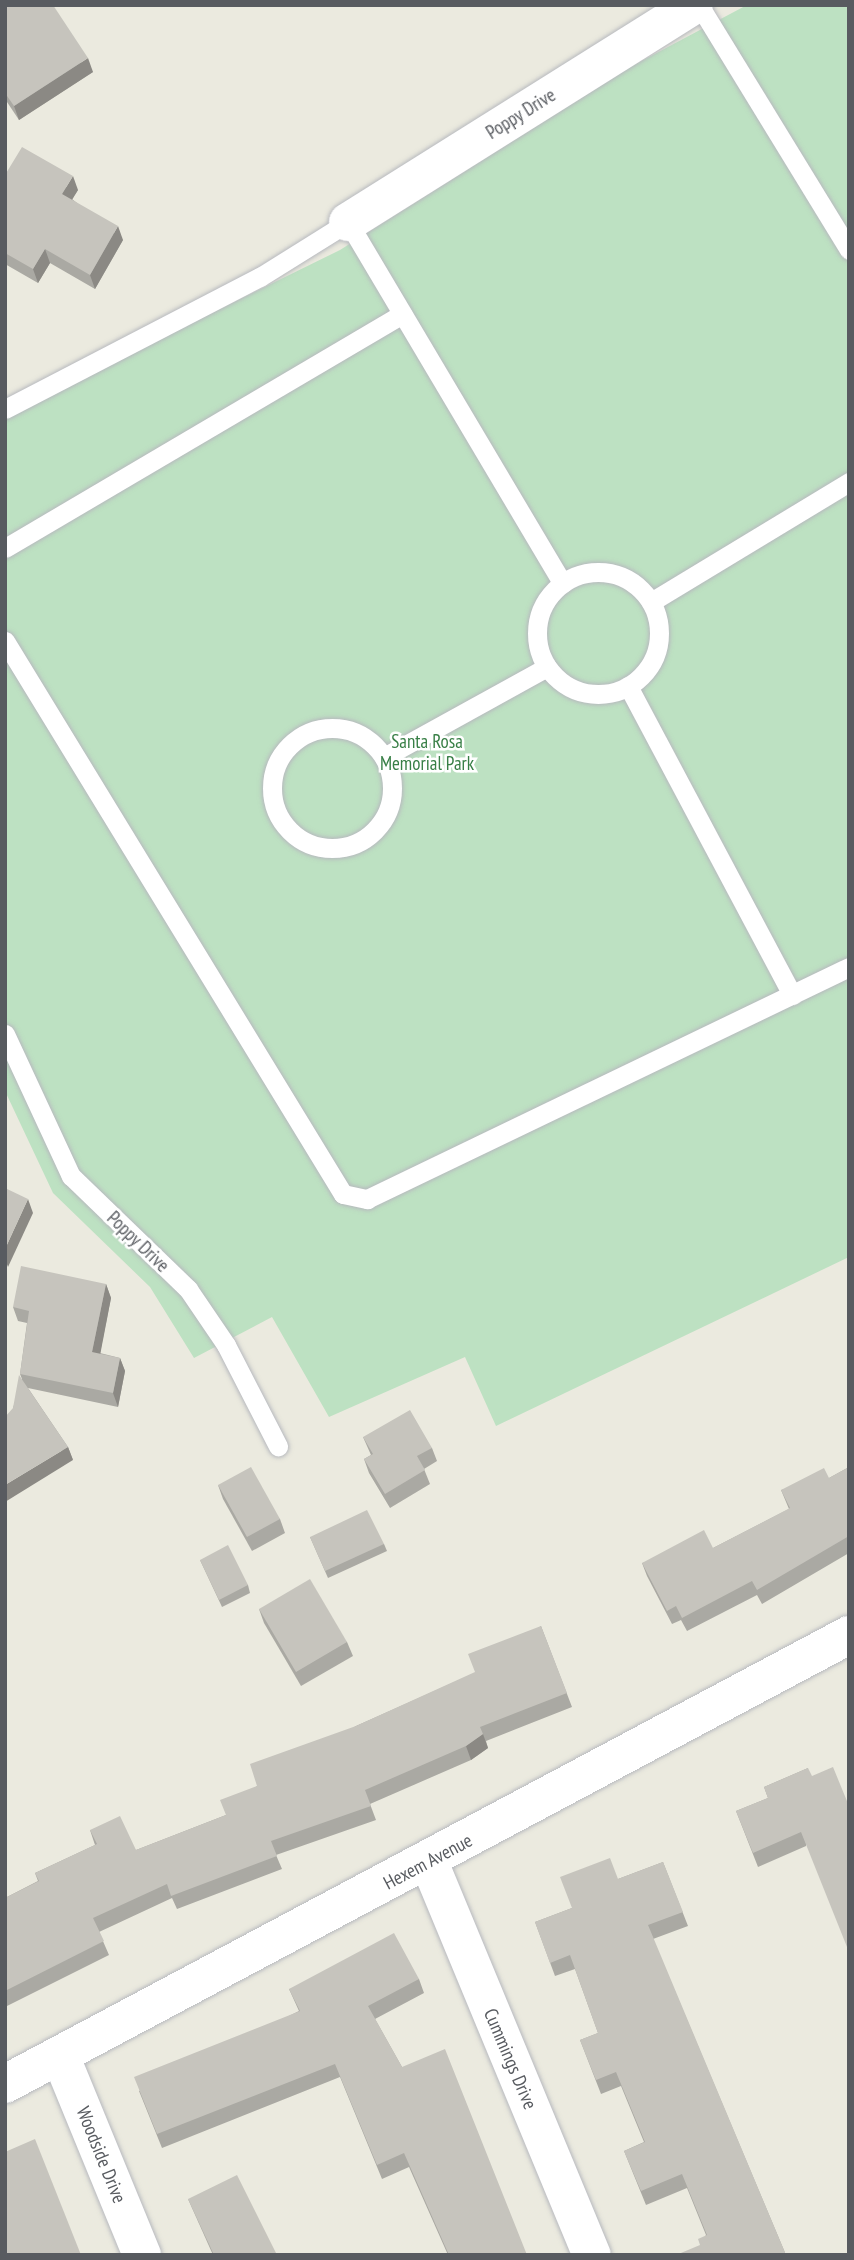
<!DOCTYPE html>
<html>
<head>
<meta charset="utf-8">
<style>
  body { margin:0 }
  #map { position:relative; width:854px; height:2260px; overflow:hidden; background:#ebeadf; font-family:"PT Sans Narrow",sans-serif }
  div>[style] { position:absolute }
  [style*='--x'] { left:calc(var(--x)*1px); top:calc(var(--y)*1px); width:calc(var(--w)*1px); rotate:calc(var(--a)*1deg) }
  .green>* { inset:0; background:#bde1c2 }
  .roads { filter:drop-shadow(0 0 2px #b7b9be) drop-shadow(0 0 2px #b7b9be) }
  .service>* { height:19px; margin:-9.5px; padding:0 9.5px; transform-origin:9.5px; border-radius:9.5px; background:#fff }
  .service>.ring { margin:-9.5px; padding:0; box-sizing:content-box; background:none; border:19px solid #fff; border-radius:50% }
  .minor>* { height:38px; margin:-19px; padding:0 19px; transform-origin:19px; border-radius:19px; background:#fff }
  .wall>* { inset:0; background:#aaa9a3 }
  .shaded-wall>* { inset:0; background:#8b8984 }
  .building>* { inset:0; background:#c6c4bd }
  span { translate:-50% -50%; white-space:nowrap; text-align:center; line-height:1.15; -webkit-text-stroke:5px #fff; paint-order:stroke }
  .street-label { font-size:19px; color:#585b60 }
  .park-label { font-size:19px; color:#387f46 }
  .frame { position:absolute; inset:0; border:7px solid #585b60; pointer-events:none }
</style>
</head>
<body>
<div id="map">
  <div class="green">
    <i style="clip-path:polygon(747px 5px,849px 5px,849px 1257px,496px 1426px,465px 1357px,329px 1417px,272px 1317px,194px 1358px,150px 1287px,53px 1193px,5px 1091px,5px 415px,340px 250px,634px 65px)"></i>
  </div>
  <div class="roads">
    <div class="service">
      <i style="--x:699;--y:5;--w:287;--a:58.5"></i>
      <i style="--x:5;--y:409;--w:287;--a:-27.4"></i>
      <i style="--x:260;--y:277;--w:104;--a:-32"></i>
      <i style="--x:348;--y:222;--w:420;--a:59.3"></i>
      <i style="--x:5;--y:548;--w:461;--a:-30.5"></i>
      <i class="ring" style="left:537px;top:572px;width:103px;height:103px"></i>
      <i style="--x:651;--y:602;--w:232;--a:-31.2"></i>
      <i style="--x:5;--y:641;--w:648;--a:58.57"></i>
      <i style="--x:343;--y:1194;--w:25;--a:12"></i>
      <i style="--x:367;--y:1199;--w:535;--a:-25.7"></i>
      <i style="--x:628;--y:686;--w:350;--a:62"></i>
      <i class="ring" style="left:272px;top:728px;width:101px;height:101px"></i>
      <i style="--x:384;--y:757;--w:186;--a:-28.9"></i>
      <i style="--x:5;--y:1034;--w:157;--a:65.1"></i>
      <i style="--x:71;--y:1176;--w:163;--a:44"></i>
      <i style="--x:188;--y:1289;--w:68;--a:55.8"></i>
      <i style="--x:226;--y:1345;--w:114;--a:62.8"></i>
    </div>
    <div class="minor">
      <i style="--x:348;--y:222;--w:408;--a:-32.1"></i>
      <i style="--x:429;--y:1862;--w:425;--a:67.5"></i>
      <i style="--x:60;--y:2055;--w:216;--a:67.7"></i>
      <i style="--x:5;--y:2084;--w:956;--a:-28.01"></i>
    </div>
  </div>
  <div class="wall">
    <i style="clip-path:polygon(5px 5px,93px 72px,19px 120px,5px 99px)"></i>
    <i style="clip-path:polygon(5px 175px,78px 190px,72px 199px,123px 240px,95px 289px,50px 263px,38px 283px,5px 264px)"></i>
    <i style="clip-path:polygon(106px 1284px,111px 1298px,100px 1353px,120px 1358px,125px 1371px,118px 1407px,28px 1388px,68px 1447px,73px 1460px,13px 1408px,22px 1379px,20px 1374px,27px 1323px,18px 1321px,13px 1307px)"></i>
    <i style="clip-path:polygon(363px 1437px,432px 1448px,437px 1461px,424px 1469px,430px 1484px,390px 1508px,369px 1473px,364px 1459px,371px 1455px)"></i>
    <i style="clip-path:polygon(849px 1467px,849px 1553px,762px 1604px,757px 1595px,687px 1631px,681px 1620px,672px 1624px,647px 1576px,642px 1563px,713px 1548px,789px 1509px,781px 1490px,829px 1478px)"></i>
    <i style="clip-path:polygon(218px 1485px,280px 1519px,285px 1533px,252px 1551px,223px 1499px)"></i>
    <i style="clip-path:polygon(310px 1537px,384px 1544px,387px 1551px,328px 1578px)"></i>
    <i style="clip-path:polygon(200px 1560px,248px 1585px,250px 1593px,222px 1607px)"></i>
    <i style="clip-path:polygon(259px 1609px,347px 1642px,353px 1656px,301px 1686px,264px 1623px)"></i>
    <i style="clip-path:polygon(541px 1626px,572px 1707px,486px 1741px,488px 1748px,471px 1760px,370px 1804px,376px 1820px,276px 1855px,282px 1869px,177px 1909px,172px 1898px,99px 1932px,109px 1955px,5px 2007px,5px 1898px,38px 1881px,35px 1873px,95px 1845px,90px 1830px,136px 1850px,226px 1815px,257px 1786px,356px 1726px,475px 1673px)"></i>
    <i style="clip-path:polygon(808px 1768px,806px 1846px,758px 1867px,736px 1811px,768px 1798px,764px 1787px)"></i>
    <i style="clip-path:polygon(663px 1862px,688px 1926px,653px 1939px,786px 2255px,700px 2245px,706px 2235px,687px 2188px,646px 2205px,624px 2151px,644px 2142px,621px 2086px,601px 2094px,580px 2040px,598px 2033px,575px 1969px,555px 1976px,535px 1922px,572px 1908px,618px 1879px)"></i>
    <i style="clip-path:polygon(419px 1979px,424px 1993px,375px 2019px,402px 2067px,527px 2255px,448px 2255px,409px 2167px,382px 2179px,340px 2077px,162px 2148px,139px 2091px,299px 2011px,289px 1989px)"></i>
    <i style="clip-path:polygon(188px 2199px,277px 2255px,213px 2255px)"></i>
  </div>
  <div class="shaded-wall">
    <i style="clip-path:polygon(88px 58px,93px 72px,19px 120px,14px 106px)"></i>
    <i style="clip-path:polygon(73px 176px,78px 190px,67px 208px,62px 194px)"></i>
    <i style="clip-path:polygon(118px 226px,123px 240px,95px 289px,90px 275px)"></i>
    <i style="clip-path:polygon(45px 249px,50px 263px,38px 283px,33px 269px)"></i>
    <i style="clip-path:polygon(28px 1199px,33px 1213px,8px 1267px,5px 1259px,5px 1249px)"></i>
    <i style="clip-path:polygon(106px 1284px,111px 1298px,98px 1366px,92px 1352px)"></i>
    <i style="clip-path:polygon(120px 1358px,125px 1371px,118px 1407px,113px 1393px)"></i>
    <i style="clip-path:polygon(68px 1447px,73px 1460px,5px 1502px,5px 1485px)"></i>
    <i style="clip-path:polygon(483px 1734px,488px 1748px,471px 1760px,466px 1746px)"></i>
  </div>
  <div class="building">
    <i style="clip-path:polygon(5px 5px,53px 5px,88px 58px,14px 106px,5px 93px)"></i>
    <i style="clip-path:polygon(22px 147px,73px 176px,62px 194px,118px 226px,90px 275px,45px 249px,33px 269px,5px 253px,5px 175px)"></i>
    <i style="clip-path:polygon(5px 1188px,28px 1199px,5px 1249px)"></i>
    <i style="clip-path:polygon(21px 1266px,106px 1284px,92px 1352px,120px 1358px,113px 1393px,20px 1374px,29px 1311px,13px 1307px)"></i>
    <i style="clip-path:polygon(19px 1375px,68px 1447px,5px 1485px,5px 1417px,13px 1408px)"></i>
    <i style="clip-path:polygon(410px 1410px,432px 1448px,417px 1456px,425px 1470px,385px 1494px,364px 1459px,373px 1454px,363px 1437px)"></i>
    <i style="clip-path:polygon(251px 1467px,280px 1519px,247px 1537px,218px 1485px)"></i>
    <i style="clip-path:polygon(849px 1467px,849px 1536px,757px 1590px,752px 1581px,682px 1618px,676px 1606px,667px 1611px,642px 1563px,704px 1530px,713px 1548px,790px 1508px,781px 1490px,824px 1468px,829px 1478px)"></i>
    <i style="clip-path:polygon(367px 1510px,384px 1544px,325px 1571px,310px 1537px)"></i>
    <i style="clip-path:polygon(228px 1545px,248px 1585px,219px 1600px,200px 1560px)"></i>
    <i style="clip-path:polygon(310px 1579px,347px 1642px,296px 1672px,259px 1609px)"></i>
    <i style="clip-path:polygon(541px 1626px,567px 1693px,480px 1727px,483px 1734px,466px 1746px,365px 1790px,371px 1806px,271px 1841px,277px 1856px,171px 1896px,167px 1884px,93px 1918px,104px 1941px,5px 1991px,5px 1898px,39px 1881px,35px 1873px,97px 1844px,90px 1830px,120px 1816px,136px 1850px,226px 1815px,220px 1800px,257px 1786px,250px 1764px,356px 1726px,475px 1672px,468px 1654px)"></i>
    <i style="clip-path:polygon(833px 1767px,849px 1806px,849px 1952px,801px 1832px,753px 1853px,736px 1811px,768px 1798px,764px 1787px,808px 1768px,812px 1776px)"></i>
    <i style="clip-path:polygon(610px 1858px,618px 1879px,663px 1862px,683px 1912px,648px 1925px,786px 2255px,676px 2255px,700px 2245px,698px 2239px,707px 2235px,682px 2174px,641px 2191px,624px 2151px,645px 2142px,616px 2072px,596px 2080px,580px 2040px,598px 2033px,570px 1955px,550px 1963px,535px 1922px,572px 1908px,560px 1877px)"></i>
    <i style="clip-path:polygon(394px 1933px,419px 1979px,368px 2006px,402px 2067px,445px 2049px,527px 2255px,449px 2255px,404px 2153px,377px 2165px,335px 2064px,157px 2134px,134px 2077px,300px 2011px,289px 1989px)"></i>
    <i style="clip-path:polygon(35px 2139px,81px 2255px,8px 2255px,5px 2249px,5px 2152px)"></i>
    <i style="clip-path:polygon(237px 2175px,277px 2255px,214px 2255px,188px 2199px)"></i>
  </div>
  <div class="street-label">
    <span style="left:521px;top:114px;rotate:-32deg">Poppy Drive</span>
    <span style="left:138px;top:1242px;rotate:44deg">Poppy Drive</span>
    <span style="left:428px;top:1862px;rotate:-28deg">Hexem Avenue</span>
    <span style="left:510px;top:2059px;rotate:67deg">Cummings Drive</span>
    <span style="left:101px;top:2155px;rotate:68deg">Woodside Drive</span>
  </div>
  <div class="park-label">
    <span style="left:427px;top:753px">Santa Rosa<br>Memorial Park</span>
  </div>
  <div class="frame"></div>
</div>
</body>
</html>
